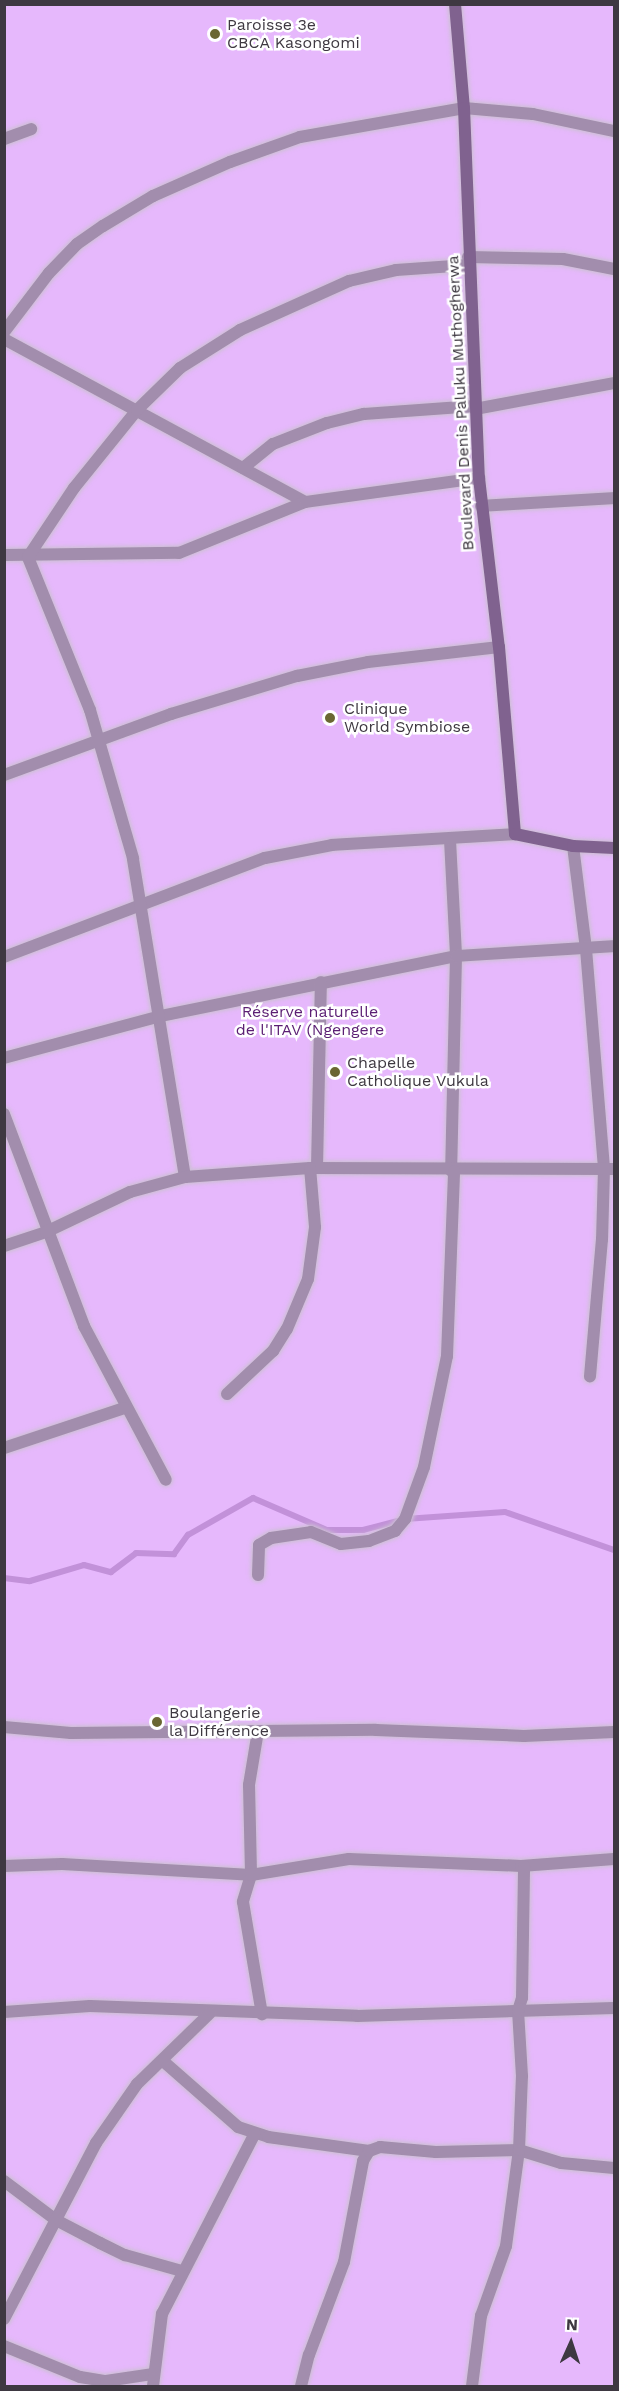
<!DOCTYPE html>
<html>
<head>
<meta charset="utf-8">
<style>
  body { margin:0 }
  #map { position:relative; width:619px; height:2391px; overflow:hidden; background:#f0e2f8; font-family:"Work Sans",sans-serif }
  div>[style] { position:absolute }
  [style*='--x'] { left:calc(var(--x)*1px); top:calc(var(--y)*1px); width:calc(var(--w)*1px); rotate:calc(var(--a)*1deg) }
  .green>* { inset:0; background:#e6b8fc }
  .stream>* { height:6px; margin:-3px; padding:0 3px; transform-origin:3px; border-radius:3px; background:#c291d9 }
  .roads { filter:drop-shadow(0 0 2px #ccc0d3) drop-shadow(0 0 2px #ccc0d3) }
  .street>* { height:12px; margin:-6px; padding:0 6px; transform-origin:6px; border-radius:6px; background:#a28dad }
  .secondary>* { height:12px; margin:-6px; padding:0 6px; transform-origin:6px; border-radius:6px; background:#80628f }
  .dots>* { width:16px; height:16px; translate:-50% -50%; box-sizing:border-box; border:3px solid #fff; border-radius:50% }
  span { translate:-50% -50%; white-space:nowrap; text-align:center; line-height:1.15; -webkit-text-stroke:5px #fff; paint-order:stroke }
  .poi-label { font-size:16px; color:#3e3841 }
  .left { translate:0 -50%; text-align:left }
  .street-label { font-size:16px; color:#3e3841 }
  .park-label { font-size:16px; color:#5b1e73 }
  .frame { position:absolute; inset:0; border:6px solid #3e3841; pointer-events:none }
  .north { position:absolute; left:541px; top:2313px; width:60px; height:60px; -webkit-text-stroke:4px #fff; paint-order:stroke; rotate:3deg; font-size:16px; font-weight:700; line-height:24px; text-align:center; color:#3e3841 }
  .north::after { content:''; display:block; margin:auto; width:21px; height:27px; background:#3e3841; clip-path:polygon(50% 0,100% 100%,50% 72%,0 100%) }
</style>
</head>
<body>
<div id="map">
  <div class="green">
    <i style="clip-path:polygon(5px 5px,614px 5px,614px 2386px,5px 2386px)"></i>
  </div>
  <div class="stream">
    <i style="--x:4;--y:1578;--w:26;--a:7"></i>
    <i style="--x:30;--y:1581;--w:56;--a:-16.5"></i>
    <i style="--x:84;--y:1565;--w:28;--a:15"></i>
    <i style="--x:111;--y:1572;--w:31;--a:-37"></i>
    <i style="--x:136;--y:1553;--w:38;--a:2"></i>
    <i style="--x:174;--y:1554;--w:24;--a:-54"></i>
    <i style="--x:188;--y:1535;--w:75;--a:-29.6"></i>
    <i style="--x:253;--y:1498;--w:81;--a:23.4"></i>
    <i style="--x:327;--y:1530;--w:36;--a:0"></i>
    <i style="--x:363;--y:1530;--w:43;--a:-14.7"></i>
    <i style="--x:405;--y:1519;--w:100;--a:-4"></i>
    <i style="--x:505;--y:1512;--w:115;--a:19.2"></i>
  </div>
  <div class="roads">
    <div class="street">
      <i style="--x:4;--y:139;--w:29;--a:-20"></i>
      <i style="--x:468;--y:257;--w:95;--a:1.2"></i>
      <i style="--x:563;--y:259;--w:52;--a:11.1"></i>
      <i style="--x:4;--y:332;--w:74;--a:-52.7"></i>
      <i style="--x:49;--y:273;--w:40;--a:-46"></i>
      <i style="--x:77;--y:244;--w:32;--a:-35"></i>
      <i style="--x:103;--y:226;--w:58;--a:-31"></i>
      <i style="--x:153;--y:196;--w:84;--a:-23.8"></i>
      <i style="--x:230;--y:162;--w:74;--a:-19.7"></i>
      <i style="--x:300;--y:137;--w:167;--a:-10"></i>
      <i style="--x:464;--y:108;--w:69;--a:5"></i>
      <i style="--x:533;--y:114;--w:83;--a:11.9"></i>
      <i style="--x:4;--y:339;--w:342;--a:28.4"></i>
      <i style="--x:475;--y:409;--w:141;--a:-10.6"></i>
      <i style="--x:243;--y:468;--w:38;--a:-39"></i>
      <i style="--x:273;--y:444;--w:58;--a:-21.3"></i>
      <i style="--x:327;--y:423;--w:38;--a:-14"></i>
      <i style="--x:364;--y:414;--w:111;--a:-4.1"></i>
      <i style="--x:481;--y:506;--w:133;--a:-3.4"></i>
      <i style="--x:4;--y:555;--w:175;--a:-0.7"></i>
      <i style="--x:179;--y:553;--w:136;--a:-22"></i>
      <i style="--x:305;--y:502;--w:176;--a:-7.9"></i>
      <i style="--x:4;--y:775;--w:178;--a:-20.1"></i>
      <i style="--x:171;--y:714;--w:132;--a:-16.8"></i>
      <i style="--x:297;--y:676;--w:72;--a:-11.2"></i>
      <i style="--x:368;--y:662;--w:132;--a:-6.5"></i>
      <i style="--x:450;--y:840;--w:116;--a:87"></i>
      <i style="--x:456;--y:956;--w:215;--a:91.3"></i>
      <i style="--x:573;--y:846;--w:104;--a:82.8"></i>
      <i style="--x:586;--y:949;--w:221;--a:85.3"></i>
      <i style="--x:604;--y:1169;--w:70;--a:91.6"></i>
      <i style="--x:602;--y:1239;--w:138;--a:95"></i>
      <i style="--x:4;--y:957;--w:279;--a:-20.8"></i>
      <i style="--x:265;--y:858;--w:68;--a:-11"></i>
      <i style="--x:332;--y:845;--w:183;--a:-3.4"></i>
      <i style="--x:4;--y:1058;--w:163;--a:-15"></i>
      <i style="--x:161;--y:1016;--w:301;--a:-11.5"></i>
      <i style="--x:456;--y:956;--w:158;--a:-3.6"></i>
      <i style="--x:4;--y:1114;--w:227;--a:69.3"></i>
      <i style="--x:84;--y:1326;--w:174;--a:62"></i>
      <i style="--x:317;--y:1168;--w:186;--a:-88.8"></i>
      <i style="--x:185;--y:1177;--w:323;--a:-99.3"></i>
      <i style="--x:133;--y:858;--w:154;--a:-106.2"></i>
      <i style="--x:90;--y:710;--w:165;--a:-112.1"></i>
      <i style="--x:28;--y:557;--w:83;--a:-56.3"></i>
      <i style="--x:74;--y:488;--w:100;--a:-51.1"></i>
      <i style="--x:137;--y:410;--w:60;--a:-44.3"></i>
      <i style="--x:180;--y:368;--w:71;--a:-32.3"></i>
      <i style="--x:240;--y:330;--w:120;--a:-24.2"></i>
      <i style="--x:349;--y:281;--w:48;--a:-13.2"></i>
      <i style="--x:396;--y:270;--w:72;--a:-4"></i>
      <i style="--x:4;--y:1246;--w:44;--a:-18.4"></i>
      <i style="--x:46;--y:1232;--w:93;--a:-25.5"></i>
      <i style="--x:130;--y:1192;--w:57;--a:-15.3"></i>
      <i style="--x:185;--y:1177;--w:125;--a:-4.1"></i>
      <i style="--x:310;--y:1168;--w:304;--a:0.2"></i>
      <i style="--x:227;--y:1394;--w:63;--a:-43.1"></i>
      <i style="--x:273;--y:1351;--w:26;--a:-58"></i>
      <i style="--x:287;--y:1329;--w:54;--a:-67.2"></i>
      <i style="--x:308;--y:1279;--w:52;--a:-82.3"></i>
      <i style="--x:315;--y:1227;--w:59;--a:-94.8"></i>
      <i style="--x:4;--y:1448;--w:126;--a:-18.4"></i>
      <i style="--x:258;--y:1575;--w:30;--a:-88"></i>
      <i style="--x:259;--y:1545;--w:14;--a:-30"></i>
      <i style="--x:271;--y:1538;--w:40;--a:-8.5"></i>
      <i style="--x:311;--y:1532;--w:32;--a:22"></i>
      <i style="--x:341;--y:1544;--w:28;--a:-6"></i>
      <i style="--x:369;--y:1541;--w:28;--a:-21"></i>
      <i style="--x:395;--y:1531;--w:16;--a:-50"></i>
      <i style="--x:405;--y:1519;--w:55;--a:-69.9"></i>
      <i style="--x:424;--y:1467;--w:113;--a:-78.3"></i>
      <i style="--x:447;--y:1356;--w:185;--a:-87.8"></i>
      <i style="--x:4;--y:1727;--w:67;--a:5.1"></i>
      <i style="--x:71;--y:1733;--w:305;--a:-0.6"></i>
      <i style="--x:376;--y:1730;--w:148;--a:2.3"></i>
      <i style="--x:524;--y:1736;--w:90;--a:-2.5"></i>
      <i style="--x:258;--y:1731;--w:55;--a:99.5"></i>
      <i style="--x:249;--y:1785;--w:90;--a:88.7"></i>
      <i style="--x:251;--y:1875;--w:28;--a:107"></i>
      <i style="--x:243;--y:1902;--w:114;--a:80.4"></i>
      <i style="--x:4;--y:1866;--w:58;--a:-2"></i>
      <i style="--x:62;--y:1864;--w:189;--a:3.3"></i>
      <i style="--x:251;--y:1875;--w:99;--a:-9.3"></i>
      <i style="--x:349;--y:1859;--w:172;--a:2.3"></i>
      <i style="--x:521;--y:1866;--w:93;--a:-4.3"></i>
      <i style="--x:4;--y:2012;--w:86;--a:-4"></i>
      <i style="--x:90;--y:2006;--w:267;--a:2.1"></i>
      <i style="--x:357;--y:2016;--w:257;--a:-1.8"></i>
      <i style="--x:163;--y:2061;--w:100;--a:41.3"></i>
      <i style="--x:238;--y:2127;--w:32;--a:18"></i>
      <i style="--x:268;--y:2137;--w:102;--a:7.9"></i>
      <i style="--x:4;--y:2181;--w:65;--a:36.9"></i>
      <i style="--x:56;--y:2220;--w:50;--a:27.6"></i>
      <i style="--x:100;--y:2243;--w:28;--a:26"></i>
      <i style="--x:125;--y:2255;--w:59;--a:15.7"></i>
      <i style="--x:4;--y:2319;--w:199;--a:-62.4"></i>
      <i style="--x:96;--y:2143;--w:72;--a:-55.2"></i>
      <i style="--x:137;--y:2084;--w:102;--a:-44.2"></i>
      <i style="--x:4;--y:2346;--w:82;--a:22.2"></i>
      <i style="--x:80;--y:2377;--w:26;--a:9"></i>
      <i style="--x:106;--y:2381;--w:48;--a:-8.5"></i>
      <i style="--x:153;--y:2386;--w:73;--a:-82.9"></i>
      <i style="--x:162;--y:2314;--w:203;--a:-62.8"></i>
      <i style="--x:301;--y:2386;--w:32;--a:-76"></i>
      <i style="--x:309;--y:2355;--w:99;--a:-69.4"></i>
      <i style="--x:344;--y:2262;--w:103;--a:-79.3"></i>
      <i style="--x:363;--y:2161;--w:12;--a:-59"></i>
      <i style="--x:369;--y:2151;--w:12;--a:-20"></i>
      <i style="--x:380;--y:2147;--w:56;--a:5.1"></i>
      <i style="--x:436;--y:2152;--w:83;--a:-1.4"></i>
      <i style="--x:519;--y:2150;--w:44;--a:17.2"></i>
      <i style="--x:561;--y:2163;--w:53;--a:5.4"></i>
      <i style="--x:472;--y:2386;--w:71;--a:-82.7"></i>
      <i style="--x:481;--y:2316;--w:74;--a:-70.3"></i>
      <i style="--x:506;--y:2246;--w:97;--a:-82.3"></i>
      <i style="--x:519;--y:2150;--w:74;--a:-87.7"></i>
      <i style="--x:522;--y:2076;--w:65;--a:-93.5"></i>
      <i style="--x:518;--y:2011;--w:14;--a:-73"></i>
      <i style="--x:522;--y:1998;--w:132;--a:-89.1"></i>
    </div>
    <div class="secondary">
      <i style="--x:455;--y:4;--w:104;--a:85.1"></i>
      <i style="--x:464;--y:108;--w:370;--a:87.7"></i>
      <i style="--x:479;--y:478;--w:170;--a:83.3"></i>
      <i style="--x:499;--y:647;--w:188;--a:85.1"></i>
      <i style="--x:515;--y:834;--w:59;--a:11.7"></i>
      <i style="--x:573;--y:846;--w:41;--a:2.8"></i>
    </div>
  </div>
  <div class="dots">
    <i style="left:215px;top:34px;background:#6a6632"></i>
    <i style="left:330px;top:718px;background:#6a6632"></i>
    <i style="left:335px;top:1072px;background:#6a6632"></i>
    <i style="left:157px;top:1722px;background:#6a6632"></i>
  </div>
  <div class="poi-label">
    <span class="left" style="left:227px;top:34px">Paroisse 3e<br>CBCA Kasongomi</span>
    <span class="left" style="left:344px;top:718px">Clinique<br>World Symbiose</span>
    <span class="left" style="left:347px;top:1072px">Chapelle<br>Catholique Vukula</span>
    <span class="left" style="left:169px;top:1722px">Boulangerie<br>la Différence</span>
  </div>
  <div class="street-label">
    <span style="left:461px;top:403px;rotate:-93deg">Boulevard Denis Paluku Muthogherwa</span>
  </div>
  <div class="park-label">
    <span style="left:310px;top:1021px">Réserve naturelle<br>de l'ITAV (Ngengere</span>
  </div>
  <div class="frame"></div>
  <div class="north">N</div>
</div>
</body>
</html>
